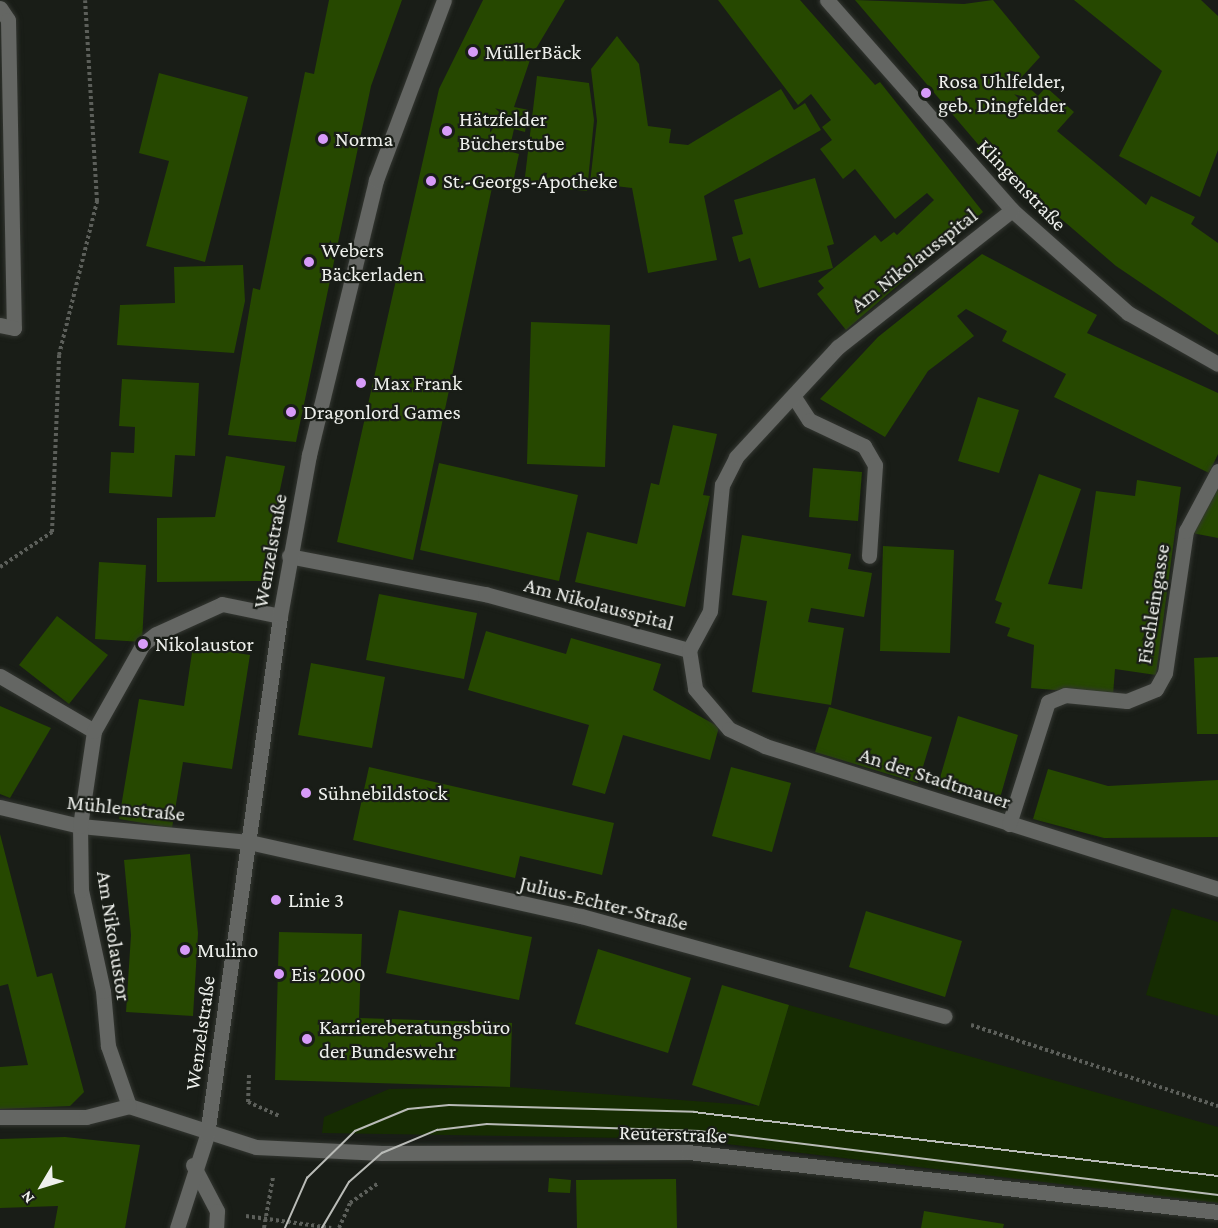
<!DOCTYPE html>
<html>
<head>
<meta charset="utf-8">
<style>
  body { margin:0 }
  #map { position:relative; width:1218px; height:1228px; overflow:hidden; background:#191d17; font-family:"Crimson Pro",serif }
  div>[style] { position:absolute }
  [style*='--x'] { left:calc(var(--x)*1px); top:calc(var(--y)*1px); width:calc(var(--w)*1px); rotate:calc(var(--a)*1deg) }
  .green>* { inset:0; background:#162c02 }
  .building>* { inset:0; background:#264800 }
  .path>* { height:4px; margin-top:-2px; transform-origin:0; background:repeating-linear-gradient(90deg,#5c5f5a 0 3px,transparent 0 6px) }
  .roads { filter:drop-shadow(0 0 2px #333631) drop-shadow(0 0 2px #333631) }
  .minor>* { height:15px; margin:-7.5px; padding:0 7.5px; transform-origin:7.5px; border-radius:7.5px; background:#646663 }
  .tram>* { height:1.5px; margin:-0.75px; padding:0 0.75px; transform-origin:0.75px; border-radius:0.75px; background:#b9bbb7 }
  .dots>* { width:16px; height:16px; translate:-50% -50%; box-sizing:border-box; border:3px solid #191d17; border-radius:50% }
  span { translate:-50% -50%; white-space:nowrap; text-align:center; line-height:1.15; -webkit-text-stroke:4.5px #191d17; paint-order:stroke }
  .poi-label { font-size:21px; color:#eef0ec }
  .left { translate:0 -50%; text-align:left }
  .street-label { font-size:21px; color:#eef0ec }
  .north { position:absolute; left:12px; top:1156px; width:60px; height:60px; -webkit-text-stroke:4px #191d17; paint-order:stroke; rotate:232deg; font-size:16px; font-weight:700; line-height:24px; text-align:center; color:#eef0ec }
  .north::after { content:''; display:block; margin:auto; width:21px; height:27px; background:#eef0ec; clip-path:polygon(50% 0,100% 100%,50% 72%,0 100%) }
</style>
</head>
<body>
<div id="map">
  <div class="green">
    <i style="clip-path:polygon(1172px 908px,1218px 922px,1218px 1016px,1146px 995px)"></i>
    <i style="clip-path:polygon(789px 1005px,1218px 1127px,1218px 1203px,685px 1139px,322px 1133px,324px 1117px,389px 1089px,510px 1087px,759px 1106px)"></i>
  </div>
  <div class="building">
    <i style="clip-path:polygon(329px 0,402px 0,371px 86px,296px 442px,228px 435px,253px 288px,260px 290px,305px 72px,314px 74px)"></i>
    <i style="clip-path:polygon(483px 0,565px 0,531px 57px,514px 107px,529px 110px,525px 132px,514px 129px,509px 151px,519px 154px,512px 187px,493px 183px,413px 560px,337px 542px,439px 89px)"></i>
    <i style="clip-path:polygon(718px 0,800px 0,875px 85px,880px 82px,983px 212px,846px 330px,817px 294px,824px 288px,818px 281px,875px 235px,881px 242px,894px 232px,897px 235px,934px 200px,927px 193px,895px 219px,855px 169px,843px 179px,820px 149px,832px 140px,822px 127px,831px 120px,811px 94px,798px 105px)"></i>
    <i style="clip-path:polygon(855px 0,964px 4px,993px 0,1040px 57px,1020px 79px,1038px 96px,1046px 87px,1074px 112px,1057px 131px,1146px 205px,1151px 196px,1195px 217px,1191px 224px,1218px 243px,1218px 335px,1116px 266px,988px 156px)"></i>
    <i style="clip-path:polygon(1074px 0,1201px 0,1218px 16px,1218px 150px,1200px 197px,1119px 156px,1162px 71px)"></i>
    <i style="clip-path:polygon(617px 36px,639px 64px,648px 126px,671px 129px,669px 143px,688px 145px,781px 89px,794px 110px,805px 103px,821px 130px,704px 196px,717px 260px,648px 273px,632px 188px,590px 183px,597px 121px,591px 69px)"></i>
    <i style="clip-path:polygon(159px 73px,248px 97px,205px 262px,146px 246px,169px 161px,139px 153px)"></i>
    <i style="clip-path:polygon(537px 76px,589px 83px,594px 120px,587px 191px,524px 185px)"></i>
    <i style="clip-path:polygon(815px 178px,834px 244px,827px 246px,833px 268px,759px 288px,750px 258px,739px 262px,732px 237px,743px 234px,734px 200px)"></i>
    <i style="clip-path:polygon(982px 254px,1097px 315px,1087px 333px,1218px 393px,1218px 454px,1209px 473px,1054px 397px,1066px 374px,1002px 341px,1007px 331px,966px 309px,957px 316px,974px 336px,928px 371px,885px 437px,820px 399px,878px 337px)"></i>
    <i style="clip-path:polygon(243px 265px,245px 301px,234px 353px,117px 345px,120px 305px,175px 303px,174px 267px)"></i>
    <i style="clip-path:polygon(531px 322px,610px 325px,605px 467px,527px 464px)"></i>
    <i style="clip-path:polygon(122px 379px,199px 383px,195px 456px,175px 455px,172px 497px,109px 493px,111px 452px,134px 453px,135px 427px,119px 426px)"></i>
    <i style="clip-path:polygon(978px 397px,1019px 410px,999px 473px,958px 461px)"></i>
    <i style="clip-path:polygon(673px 425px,717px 434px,703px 495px,710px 496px,685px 607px,575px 582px,587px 532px,637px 544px,651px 483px,659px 485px)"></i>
    <i style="clip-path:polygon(226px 456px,285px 466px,261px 581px,157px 582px,157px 518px,215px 517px)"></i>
    <i style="clip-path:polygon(439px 463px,578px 495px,559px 581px,420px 550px)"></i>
    <i style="clip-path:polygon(813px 468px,862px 472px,858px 521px,809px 517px)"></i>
    <i style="clip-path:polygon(1039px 474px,1081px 489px,1048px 584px,1082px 589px,1096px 491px,1135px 496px,1137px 480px,1181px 487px,1156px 675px,1115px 669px,1113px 695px,1031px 688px,1034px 645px,1007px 636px,1010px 628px,995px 623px,1002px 603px,995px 600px)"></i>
    <i style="clip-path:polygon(1218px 483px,1218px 538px,1192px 533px)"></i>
    <i style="clip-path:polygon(742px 535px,851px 554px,848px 569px,872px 573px,864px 617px,811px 608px,808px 622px,844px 628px,831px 705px,752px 692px,767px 601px,732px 595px)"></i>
    <i style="clip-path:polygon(883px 546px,954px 550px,950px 653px,880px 651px)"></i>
    <i style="clip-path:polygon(99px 562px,146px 565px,142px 642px,95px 639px)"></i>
    <i style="clip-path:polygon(379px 594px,477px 613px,464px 679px,366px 660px)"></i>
    <i style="clip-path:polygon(57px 616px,108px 655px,69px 704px,19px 665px)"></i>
    <i style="clip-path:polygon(486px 631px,566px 654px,571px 638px,661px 664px,653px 690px,719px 727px,710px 760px,623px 735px,605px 794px,572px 785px,589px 725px,468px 690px)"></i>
    <i style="clip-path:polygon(193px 646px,250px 655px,232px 769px,183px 762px,172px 828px,119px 819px,139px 699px,184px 706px)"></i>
    <i style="clip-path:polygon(1218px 657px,1218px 734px,1197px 734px,1194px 658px)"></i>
    <i style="clip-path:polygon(311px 663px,385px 677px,372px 748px,298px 735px)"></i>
    <i style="clip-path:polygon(0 706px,51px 728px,10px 798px,0 794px)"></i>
    <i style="clip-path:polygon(829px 707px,932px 737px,918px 783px,815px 752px)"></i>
    <i style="clip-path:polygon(958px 716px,1018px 735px,1000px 798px,979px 792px,976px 800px,937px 788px)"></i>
    <i style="clip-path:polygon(369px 767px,614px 823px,602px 875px,520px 856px,515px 878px,353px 840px)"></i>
    <i style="clip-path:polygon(731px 767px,791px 783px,772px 852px,712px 836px)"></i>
    <i style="clip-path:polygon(1048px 769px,1108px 786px,1218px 780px,1218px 837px,1104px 838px,1033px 819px)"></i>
    <i style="clip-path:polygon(0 834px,37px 977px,52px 973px,84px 1092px,70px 1106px,0 1109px,0 1067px,28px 1065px,8px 984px,0 986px)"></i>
    <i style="clip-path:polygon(190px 854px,198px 933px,193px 1016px,126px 1012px,131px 935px,124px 860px)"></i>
    <i style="clip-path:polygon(399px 910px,532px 937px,519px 1000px,386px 973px)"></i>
    <i style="clip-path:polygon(866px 911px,962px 941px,945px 997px,849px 967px)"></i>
    <i style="clip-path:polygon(279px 932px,362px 934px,359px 1018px,512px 1023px,510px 1087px,275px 1080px)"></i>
    <i style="clip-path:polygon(598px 949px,691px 978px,668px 1053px,575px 1024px)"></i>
    <i style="clip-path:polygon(722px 985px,789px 1005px,759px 1106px,692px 1085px)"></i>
    <i style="clip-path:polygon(65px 1137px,140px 1145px,125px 1228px,54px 1228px,58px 1206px,0 1208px,0 1139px)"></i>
    <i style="clip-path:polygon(549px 1178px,571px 1180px,570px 1193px,548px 1192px)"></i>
    <i style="clip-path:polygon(676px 1179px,677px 1228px,577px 1228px,576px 1180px)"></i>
    <i style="clip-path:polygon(924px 1211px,1004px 1224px,1003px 1228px,921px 1228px)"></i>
  </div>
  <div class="path">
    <i style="--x:0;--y:567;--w:63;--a:-33.9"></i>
    <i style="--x:52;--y:532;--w:177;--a:-87.7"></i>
    <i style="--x:59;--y:355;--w:159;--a:-76.1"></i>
    <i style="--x:97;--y:201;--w:201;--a:-93.4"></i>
    <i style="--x:971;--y:1025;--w:260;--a:18.2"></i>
    <i style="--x:249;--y:1075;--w:27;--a:92"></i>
    <i style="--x:248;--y:1102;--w:34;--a:24"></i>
    <i style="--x:246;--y:1216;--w:86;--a:8"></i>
    <i style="--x:264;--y:1228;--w:52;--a:-80"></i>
    <i style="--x:339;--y:1228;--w:27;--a:-66"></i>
    <i style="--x:350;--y:1203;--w:35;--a:-35"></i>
  </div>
  <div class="roads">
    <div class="minor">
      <i style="--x:827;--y:0;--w:280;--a:48.6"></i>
      <i style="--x:1012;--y:210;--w:155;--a:41.6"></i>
      <i style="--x:1128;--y:313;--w:103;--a:29.5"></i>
      <i style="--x:0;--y:8;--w:14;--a:56"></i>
      <i style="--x:8;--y:20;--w:308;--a:88.9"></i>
      <i style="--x:14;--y:328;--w:14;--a:-168"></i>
      <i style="--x:794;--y:397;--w:27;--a:57"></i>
      <i style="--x:809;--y:420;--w:61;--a:25.3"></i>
      <i style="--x:864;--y:446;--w:22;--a:60"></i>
      <i style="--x:875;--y:465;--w:91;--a:93.8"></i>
      <i style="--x:289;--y:556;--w:200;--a:11"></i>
      <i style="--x:485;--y:594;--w:212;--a:15.4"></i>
      <i style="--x:689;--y:650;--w:39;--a:81"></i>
      <i style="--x:695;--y:689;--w:52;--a:49.6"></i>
      <i style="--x:729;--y:729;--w:40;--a:25"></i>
      <i style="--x:765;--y:746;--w:475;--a:17.5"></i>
      <i style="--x:689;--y:650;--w:44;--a:-61.7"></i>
      <i style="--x:710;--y:611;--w:127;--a:-84.6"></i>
      <i style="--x:722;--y:485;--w:31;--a:-63"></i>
      <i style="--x:736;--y:457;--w:150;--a:-47.2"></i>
      <i style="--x:838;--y:347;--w:221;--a:-38.2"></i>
      <i style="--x:0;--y:676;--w:109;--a:30.3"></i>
      <i style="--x:0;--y:807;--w:82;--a:13.4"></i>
      <i style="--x:80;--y:826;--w:170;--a:5.4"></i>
      <i style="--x:249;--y:842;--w:340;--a:12.6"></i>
      <i style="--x:581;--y:916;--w:377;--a:15.4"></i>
      <i style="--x:1009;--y:824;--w:128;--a:-72.3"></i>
      <i style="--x:1048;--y:702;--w:18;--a:-22"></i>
      <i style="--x:1065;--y:695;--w:62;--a:5.5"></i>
      <i style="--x:1127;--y:701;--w:31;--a:-22"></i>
      <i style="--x:1156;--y:689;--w:18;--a:-61"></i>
      <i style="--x:1165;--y:673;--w:144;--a:-81.6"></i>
      <i style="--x:1186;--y:531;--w:68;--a:-61.9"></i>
      <i style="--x:129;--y:1106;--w:133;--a:17.9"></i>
      <i style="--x:256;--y:1147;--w:126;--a:2.7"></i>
      <i style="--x:382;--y:1153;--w:306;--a:-0.2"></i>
      <i style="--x:688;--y:1152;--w:533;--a:6.46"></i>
      <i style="--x:129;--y:1106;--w:64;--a:-109.3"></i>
      <i style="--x:108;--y:1046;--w:55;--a:-95.2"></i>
      <i style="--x:103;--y:991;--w:103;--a:-102.3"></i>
      <i style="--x:81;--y:890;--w:64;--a:-90.9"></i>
      <i style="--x:80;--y:826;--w:96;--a:-81.6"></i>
      <i style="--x:94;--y:731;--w:100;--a:-60.6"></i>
      <i style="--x:143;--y:644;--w:16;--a:-38"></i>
      <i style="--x:156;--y:634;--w:72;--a:-24.4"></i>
      <i style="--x:222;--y:604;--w:59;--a:11.7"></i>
      <i style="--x:0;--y:1117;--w:86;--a:0"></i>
      <i style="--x:86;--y:1117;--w:44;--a:-14.3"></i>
      <i style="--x:193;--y:1165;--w:52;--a:62.4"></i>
      <i style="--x:217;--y:1211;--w:17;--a:93"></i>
      <i style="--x:177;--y:1228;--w:98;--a:-72.1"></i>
      <i style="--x:207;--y:1135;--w:524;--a:-81.99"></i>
      <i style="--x:280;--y:616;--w:164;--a:-79.8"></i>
      <i style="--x:309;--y:455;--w:283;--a:-76.3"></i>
      <i style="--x:376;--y:180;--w:192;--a:-69.3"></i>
    </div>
  </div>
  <div class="tram">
    <i style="--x:285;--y:1228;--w:55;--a:-66.3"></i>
    <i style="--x:307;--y:1178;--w:67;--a:-44.4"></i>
    <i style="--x:355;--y:1131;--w:57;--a:-22.5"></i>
    <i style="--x:408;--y:1109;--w:41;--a:-5.6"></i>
    <i style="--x:449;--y:1105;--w:245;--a:1.6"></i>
    <i style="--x:694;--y:1112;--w:528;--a:6.96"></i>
    <i style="--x:322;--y:1228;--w:53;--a:-59.6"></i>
    <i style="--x:349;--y:1182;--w:44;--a:-41.3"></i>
    <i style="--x:382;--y:1153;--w:60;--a:-22.7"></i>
    <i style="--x:437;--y:1130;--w:50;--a:-6.8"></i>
    <i style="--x:487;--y:1124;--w:212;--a:1.9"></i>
    <i style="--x:699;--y:1131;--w:523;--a:7.03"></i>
  </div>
  <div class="dots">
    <i style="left:473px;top:52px;background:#d79bf9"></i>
    <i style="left:926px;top:93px;background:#d79bf9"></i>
    <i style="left:447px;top:131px;background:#d79bf9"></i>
    <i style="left:323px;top:139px;background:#d79bf9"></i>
    <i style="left:431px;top:181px;background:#d79bf9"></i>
    <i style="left:309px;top:262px;background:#d79bf9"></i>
    <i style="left:361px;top:383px;background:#d79bf9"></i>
    <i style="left:291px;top:412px;background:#d79bf9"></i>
    <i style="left:143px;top:644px;background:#d79bf9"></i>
    <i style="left:306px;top:793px;background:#d79bf9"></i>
    <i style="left:276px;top:900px;background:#d79bf9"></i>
    <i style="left:185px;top:950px;background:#d79bf9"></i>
    <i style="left:279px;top:974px;background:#d79bf9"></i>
    <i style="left:307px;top:1039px;background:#d79bf9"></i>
  </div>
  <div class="poi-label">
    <span class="left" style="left:485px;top:52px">MüllerBäck</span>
    <span class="left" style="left:938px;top:93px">Rosa Uhlfelder,<br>geb. Dingfelder</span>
    <span class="left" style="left:459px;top:131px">Hätzfelder<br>Bücherstube</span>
    <span class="left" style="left:335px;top:139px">Norma</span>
    <span class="left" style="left:443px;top:181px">St.-Georgs-Apotheke</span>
    <span class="left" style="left:321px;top:262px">Webers<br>Bäckerladen</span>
    <span class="left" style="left:373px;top:383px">Max Frank</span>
    <span class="left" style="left:303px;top:412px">Dragonlord Games</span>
    <span class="left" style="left:155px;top:644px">Nikolaustor</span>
    <span class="left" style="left:318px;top:793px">Sühnebildstock</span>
    <span class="left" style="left:288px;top:900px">Linie 3</span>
    <span class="left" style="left:197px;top:950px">Mulino</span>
    <span class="left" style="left:291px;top:974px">Eis 2000</span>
    <span class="left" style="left:319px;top:1039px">Karriereberatungsbüro<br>der Bundeswehr</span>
  </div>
  <div class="street-label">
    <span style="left:1022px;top:185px;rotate:46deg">Klingenstraße</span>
    <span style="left:914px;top:260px;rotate:-38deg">Am Nikolausspital</span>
    <span style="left:270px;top:551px;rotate:-80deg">Wenzelstraße</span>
    <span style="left:599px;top:604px;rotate:15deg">Am Nikolausspital</span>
    <span style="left:1153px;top:604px;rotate:-81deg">Fischleingasse</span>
    <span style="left:935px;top:778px;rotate:18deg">An der Stadtmauer</span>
    <span style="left:126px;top:808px;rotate:6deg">Mühlenstraße</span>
    <span style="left:604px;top:903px;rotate:14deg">Julius-Echter-Straße</span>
    <span style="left:114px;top:936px;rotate:81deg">Am Nikolaustor</span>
    <span style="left:200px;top:1033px;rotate:-82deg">Wenzelstraße</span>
    <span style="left:673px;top:1134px;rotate:2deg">Reuterstraße</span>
  </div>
  <div class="north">N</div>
</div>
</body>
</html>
